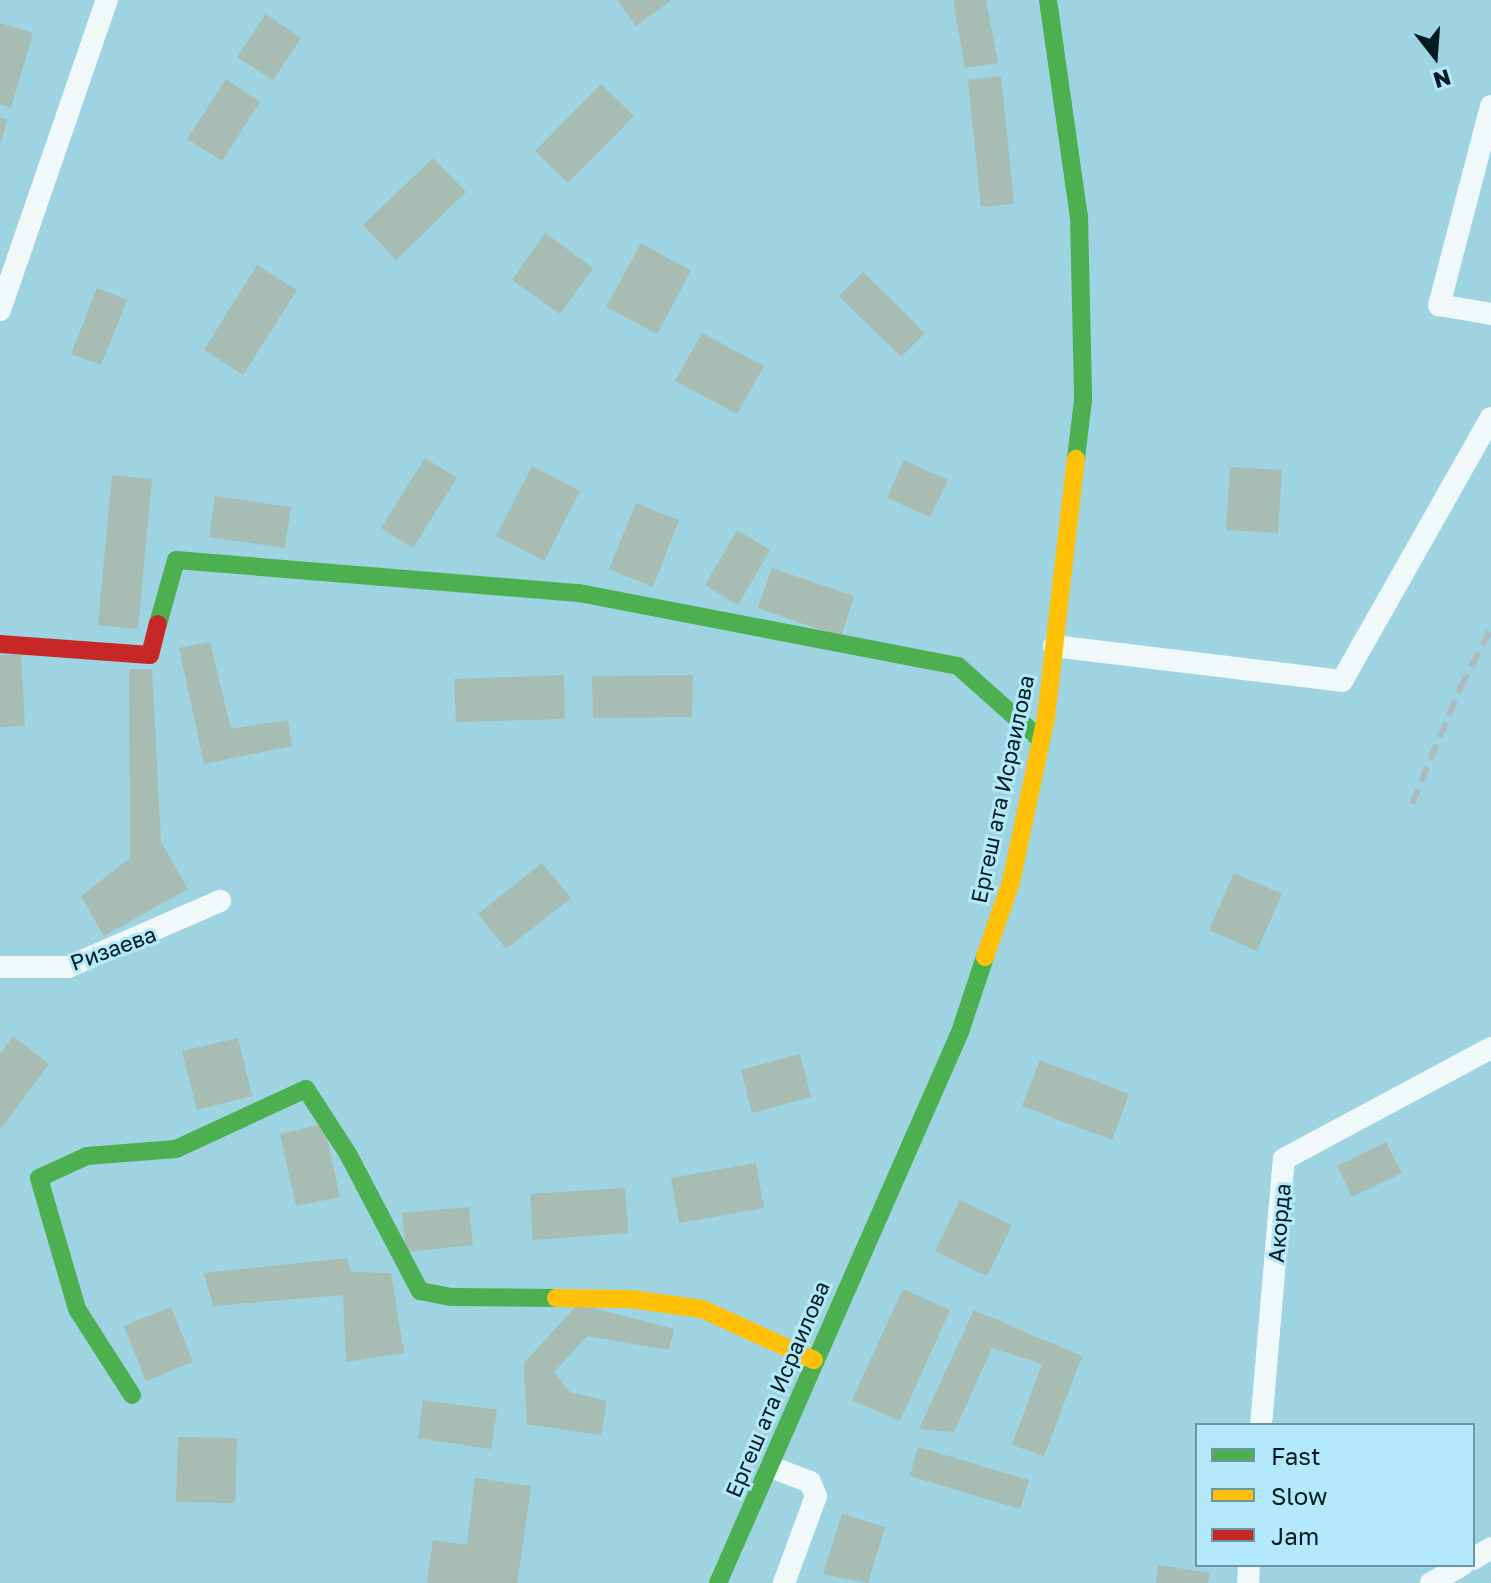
<!DOCTYPE html>
<html>
<head>
<meta charset="utf-8">
<style>
  body { margin:0 }
  #map { position:relative; width:1491px; height:1583px; overflow:hidden; background:#9ed3e1; font-family:"Golos Text",sans-serif }
  div>[style] { position:absolute }
  [style*='--x'] { left:calc(var(--x)*1px); top:calc(var(--y)*1px); width:calc(var(--w)*1px); rotate:calc(var(--a)*1deg) }
  .building>* { inset:0; background:#a7bcb3 }
  .street>* { height:22px; margin:-11px; padding:0 11px; transform-origin:11px; border-radius:11px; background:#f0f8fa }
  .fast>* { height:18px; margin:-9px; padding:0 9px; transform-origin:9px; border-radius:9px; background:#4caf50 }
  .slow>* { height:18px; margin:-9px; padding:0 9px; transform-origin:9px; border-radius:9px; background:#ffc107 }
  .jam>* { height:18px; margin:-9px; padding:0 9px; transform-origin:9px; border-radius:9px; background:#c62828 }
  .rail>* { height:6px; margin-top:-3px; transform-origin:0; background:repeating-linear-gradient(90deg,#adbabe 0 16px,transparent 0 24px) }
  span { translate:-50% -50%; white-space:nowrap; text-align:center; line-height:1.15; -webkit-text-stroke:6px #b3e9fa; paint-order:stroke }
  .street-label { font-size:22px; color:#001a22 }
  .legend { position:absolute; left:1195px; top:1423px; width:280px; height:144px; box-sizing:border-box; background:#b3e9fa; border:2px solid #6b96a4; margin:0; padding:10px 14px; list-style:none; font-size:24px; color:#001a22 }
  .legend li { display:flex; align-items:center; gap:16px; height:40px }
  .legend b { width:40px; border:2px solid #6b96a4 }
  .north { position:absolute; left:1395px; top:16px; width:80px; height:80px; -webkit-text-stroke:6px #b3e9fa; paint-order:stroke; rotate:163deg; font-size:22px; font-weight:700; line-height:32px; text-align:center; color:#001a22 }
  .north::after { content:''; display:block; margin:auto; width:28px; height:36px; background:#001a22; clip-path:polygon(50% 0,100% 100%,50% 72%,0 100%) }
</style>
</head>
<body>
<div id="map">
  <div class="building">
    <i style="clip-path:polygon(617px 0,672px 0,636px 26px)"></i>
    <i style="clip-path:polygon(953px 0,986px 0,998px 63px,965px 68px)"></i>
    <i style="clip-path:polygon(266px 14px,301px 38px,273px 80px,237px 57px)"></i>
    <i style="clip-path:polygon(0 23px,33px 33px,11px 108px,0 104px)"></i>
    <i style="clip-path:polygon(1001px 76px,1014px 204px,981px 207px,968px 80px)"></i>
    <i style="clip-path:polygon(226px 79px,260px 102px,222px 161px,187px 139px)"></i>
    <i style="clip-path:polygon(601px 84px,634px 116px,568px 183px,535px 151px)"></i>
    <i style="clip-path:polygon(0 117px,7px 119px,1px 143px,0 142px)"></i>
    <i style="clip-path:polygon(433px 158px,466px 192px,396px 260px,363px 225px)"></i>
    <i style="clip-path:polygon(545px 233px,593px 268px,560px 314px,512px 280px)"></i>
    <i style="clip-path:polygon(641px 243px,691px 271px,657px 334px,606px 307px)"></i>
    <i style="clip-path:polygon(257px 265px,297px 290px,243px 375px,204px 350px)"></i>
    <i style="clip-path:polygon(863px 272px,925px 333px,901px 357px,839px 296px)"></i>
    <i style="clip-path:polygon(97px 288px,127px 300px,101px 365px,71px 354px)"></i>
    <i style="clip-path:polygon(702px 333px,764px 366px,737px 414px,675px 381px)"></i>
    <i style="clip-path:polygon(425px 458px,457px 478px,413px 548px,381px 528px)"></i>
    <i style="clip-path:polygon(904px 460px,948px 480px,930px 517px,887px 498px)"></i>
    <i style="clip-path:polygon(532px 466px,580px 491px,544px 561px,496px 536px)"></i>
    <i style="clip-path:polygon(1230px 467px,1282px 470px,1278px 533px,1226px 530px)"></i>
    <i style="clip-path:polygon(112px 475px,152px 479px,138px 629px,98px 625px)"></i>
    <i style="clip-path:polygon(215px 496px,291px 507px,285px 548px,209px 537px)"></i>
    <i style="clip-path:polygon(636px 503px,679px 520px,653px 587px,609px 569px)"></i>
    <i style="clip-path:polygon(737px 530px,770px 550px,738px 605px,705px 585px)"></i>
    <i style="clip-path:polygon(772px 568px,854px 596px,841px 637px,758px 608px)"></i>
    <i style="clip-path:polygon(210px 642px,231px 729px,288px 720px,292px 746px,204px 764px,179px 648px)"></i>
    <i style="clip-path:polygon(21px 654px,25px 726px,0 727px,0 655px)"></i>
    <i style="clip-path:polygon(129px 669px,152px 669px,161px 842px,188px 889px,104px 936px,81px 896px,130px 858px)"></i>
    <i style="clip-path:polygon(564px 675px,565px 719px,456px 722px,454px 679px)"></i>
    <i style="clip-path:polygon(693px 675px,692px 717px,593px 718px,592px 676px)"></i>
    <i style="clip-path:polygon(542px 863px,571px 898px,506px 949px,478px 914px)"></i>
    <i style="clip-path:polygon(1234px 873px,1282px 894px,1257px 951px,1209px 930px)"></i>
    <i style="clip-path:polygon(13px 1036px,49px 1064px,0 1130px,0 1054px)"></i>
    <i style="clip-path:polygon(238px 1038px,252px 1096px,197px 1110px,182px 1051px)"></i>
    <i style="clip-path:polygon(800px 1054px,811px 1097px,752px 1113px,741px 1070px)"></i>
    <i style="clip-path:polygon(1040px 1060px,1129px 1094px,1112px 1140px,1022px 1106px)"></i>
    <i style="clip-path:polygon(324px 1124px,340px 1197px,296px 1206px,280px 1134px)"></i>
    <i style="clip-path:polygon(1386px 1142px,1402px 1173px,1352px 1197px,1337px 1166px)"></i>
    <i style="clip-path:polygon(756px 1163px,764px 1208px,679px 1223px,671px 1178px)"></i>
    <i style="clip-path:polygon(625px 1188px,628px 1233px,533px 1240px,530px 1194px)"></i>
    <i style="clip-path:polygon(960px 1200px,1012px 1225px,987px 1276px,935px 1251px)"></i>
    <i style="clip-path:polygon(469px 1207px,473px 1245px,406px 1252px,402px 1213px)"></i>
    <i style="clip-path:polygon(347px 1258px,351px 1272px,391px 1273px,404px 1353px,346px 1362px,343px 1295px,213px 1306px,204px 1273px)"></i>
    <i style="clip-path:polygon(903px 1289px,950px 1310px,900px 1421px,852px 1400px)"></i>
    <i style="clip-path:polygon(578px 1304px,674px 1329px,669px 1350px,587px 1336px,554px 1372px,570px 1392px,607px 1401px,601px 1435px,527px 1424px,524px 1363px)"></i>
    <i style="clip-path:polygon(171px 1307px,193px 1362px,146px 1381px,124px 1326px)"></i>
    <i style="clip-path:polygon(974px 1310px,1082px 1356px,1044px 1456px,1012px 1445px,1042px 1364px,992px 1348px,954px 1432px,919px 1429px)"></i>
    <i style="clip-path:polygon(423px 1400px,497px 1410px,491px 1449px,418px 1438px)"></i>
    <i style="clip-path:polygon(178px 1437px,237px 1438px,235px 1503px,176px 1502px)"></i>
    <i style="clip-path:polygon(918px 1447px,1029px 1480px,1020px 1509px,910px 1476px)"></i>
    <i style="clip-path:polygon(475px 1478px,531px 1486px,517px 1583px,427px 1583px,433px 1540px,467px 1545px)"></i>
    <i style="clip-path:polygon(842px 1514px,885px 1527px,868px 1583px,823px 1574px)"></i>
    <i style="clip-path:polygon(1158px 1565px,1210px 1573px,1208px 1583px,1156px 1583px)"></i>
  </div>
  <div class="street">
    <i style="--x:1491;--y:106;--w:206;--a:104.6"></i>
    <i style="--x:1439;--y:305;--w:53;--a:9.8"></i>
    <i style="--x:0;--y:310;--w:328;--a:-71"></i>
    <i style="--x:1054;--y:646;--w:290;--a:6.9"></i>
    <i style="--x:1342;--y:681;--w:302;--a:-60.5"></i>
    <i style="--x:0;--y:967;--w:68;--a:0"></i>
    <i style="--x:68;--y:967;--w:166;--a:-23.5"></i>
    <i style="--x:1261;--y:1425;--w:267;--a:-85.1"></i>
    <i style="--x:1284;--y:1159;--w:235;--a:-28.2"></i>
    <i style="--x:771;--y:1467;--w:42;--a:21"></i>
    <i style="--x:810;--y:1482;--w:15;--a:67"></i>
    <i style="--x:816;--y:1496;--w:93;--a:110.2"></i>
    <i style="--x:1473;--y:1559;--w:21;--a:-31"></i>
    <i style="--x:1248;--y:1583;--w:18;--a:-87"></i>
    <i style="--x:1431;--y:1583;--w:36;--a:-30"></i>
  </div>
  <div class="fast">
    <i style="--x:1048;--y:0;--w:219;--a:81.9"></i>
    <i style="--x:1079;--y:217;--w:183;--a:88.7"></i>
    <i style="--x:1083;--y:400;--w:59;--a:96.8"></i>
    <i style="--x:158;--y:624;--w:66;--a:-74.3"></i>
    <i style="--x:176;--y:560;--w:404;--a:4.7"></i>
    <i style="--x:579;--y:593;--w:386;--a:10.9"></i>
    <i style="--x:958;--y:666;--w:111;--a:41.7"></i>
    <i style="--x:132;--y:1395;--w:102;--a:-122.6"></i>
    <i style="--x:77;--y:1309;--w:136;--a:-106.2"></i>
    <i style="--x:39;--y:1178;--w:53;--a:-24.6"></i>
    <i style="--x:87;--y:1156;--w:89;--a:-4.5"></i>
    <i style="--x:176;--y:1149;--w:143;--a:-24.8"></i>
    <i style="--x:306;--y:1089;--w:77;--a:57.1"></i>
    <i style="--x:348;--y:1154;--w:155;--a:62.3"></i>
    <i style="--x:420;--y:1291;--w:32;--a:11"></i>
    <i style="--x:451;--y:1297;--w:105;--a:0.5"></i>
    <i style="--x:718;--y:1583;--w:602;--a:-66.29"></i>
    <i style="--x:960;--y:1032;--w:79;--a:-71.6"></i>
  </div>
  <div class="slow">
    <i style="--x:985;--y:957;--w:79;--a:-70.9"></i>
    <i style="--x:1011;--y:882;--w:169;--a:-78"></i>
    <i style="--x:1046;--y:717;--w:260;--a:-83.4"></i>
    <i style="--x:556;--y:1298;--w:74;--a:0.8"></i>
    <i style="--x:630;--y:1299;--w:73;--a:7.9"></i>
    <i style="--x:702;--y:1309;--w:123;--a:24.5"></i>
  </div>
  <div class="jam">
    <i style="--x:0;--y:644;--w:150;--a:4.2"></i>
    <i style="--x:150;--y:655;--w:32;--a:-76"></i>
  </div>
  <div class="rail">
    <i style="--x:1412;--y:804;--w:126;--a:-67.5"></i>
    <i style="--x:1460;--y:688;--w:67;--a:-62.3"></i>
  </div>
  <div class="street-label">
    <span style="left:1002px;top:789px;rotate:-78deg">Ергеш ата Исраилова</span>
    <span style="left:113px;top:948px;rotate:-20deg">Ризаева</span>
    <span style="left:1279px;top:1223px;rotate:-85deg">Акорда</span>
    <span style="left:777px;top:1389px;rotate:-67deg">Ергеш ата Исраилова</span>
  </div>
  <ul class="legend">
  <li><b style="height:10px;background:#4caf50"></b>Fast</li>
  <li><b style="height:10px;background:#ffc107"></b>Slow</li>
  <li><b style="height:10px;background:#c62828"></b>Jam</li>
  </ul>
  <div class="north">N</div>
</div>
</body>
</html>
